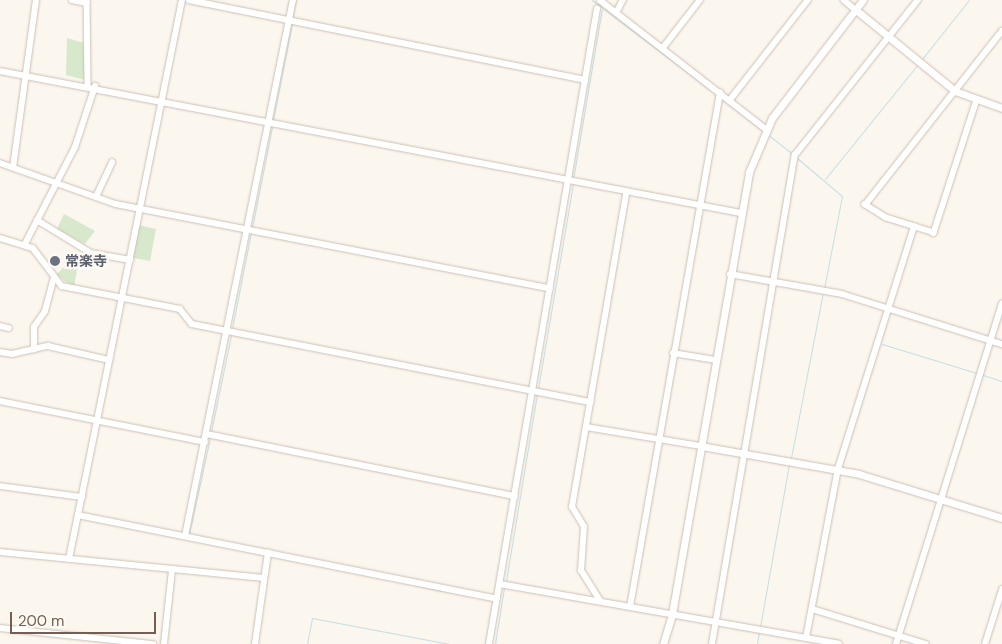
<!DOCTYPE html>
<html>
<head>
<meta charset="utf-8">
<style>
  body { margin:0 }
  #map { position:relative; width:1002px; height:644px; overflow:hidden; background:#fbf6ee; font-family:"DM Sans","Noto Sans JP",sans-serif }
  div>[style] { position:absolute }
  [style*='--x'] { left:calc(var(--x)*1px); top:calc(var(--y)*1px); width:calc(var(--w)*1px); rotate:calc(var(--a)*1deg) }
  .green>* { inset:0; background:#d8e8cc }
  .stream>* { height:1px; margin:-0.5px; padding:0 0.5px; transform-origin:0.5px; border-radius:0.5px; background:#c3dfe4 }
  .roads { filter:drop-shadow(0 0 1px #cdbfb3) drop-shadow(0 0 1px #cdbfb3) }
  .minor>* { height:5.5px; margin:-2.75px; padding:0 2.75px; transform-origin:2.75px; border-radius:2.75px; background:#fff }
  .tertiary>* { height:7px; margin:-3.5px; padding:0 3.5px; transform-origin:3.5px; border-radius:3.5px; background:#fff }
  .dots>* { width:14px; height:14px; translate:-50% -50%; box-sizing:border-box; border:2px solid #fefaf4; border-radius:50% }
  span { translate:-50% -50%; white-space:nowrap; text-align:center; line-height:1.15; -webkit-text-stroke:5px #fefaf4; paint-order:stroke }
  .worship-label { font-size:14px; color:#5b616d; font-weight:700 }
  .left { translate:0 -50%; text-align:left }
  .scale { position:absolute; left:10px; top:612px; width:146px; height:22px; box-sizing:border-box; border:2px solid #755e51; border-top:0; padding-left:6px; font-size:15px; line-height:18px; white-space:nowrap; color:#755e51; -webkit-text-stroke:4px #fefaf4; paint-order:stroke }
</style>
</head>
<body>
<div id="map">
  <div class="green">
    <i style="clip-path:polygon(67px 38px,84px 43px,85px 80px,66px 75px)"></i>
    <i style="clip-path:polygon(64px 214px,95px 231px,85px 244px,57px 229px)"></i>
    <i style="clip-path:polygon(139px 225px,156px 229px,150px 261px,133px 258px)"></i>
    <i style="clip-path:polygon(69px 262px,77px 270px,74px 287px,56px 275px)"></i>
  </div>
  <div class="stream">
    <i style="--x:592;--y:0;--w:157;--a:37.2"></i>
    <i style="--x:292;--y:20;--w:20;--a:-79"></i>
    <i style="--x:922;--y:59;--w:75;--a:-51.5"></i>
    <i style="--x:722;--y:99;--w:51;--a:37.8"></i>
    <i style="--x:273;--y:120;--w:99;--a:-78.9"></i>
    <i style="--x:767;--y:134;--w:34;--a:38"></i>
    <i style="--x:797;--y:158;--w:59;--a:40.2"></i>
    <i style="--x:842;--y:196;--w:95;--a:101"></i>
    <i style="--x:825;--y:179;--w:148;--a:-51"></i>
    <i style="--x:573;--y:180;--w:173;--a:-80.4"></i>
    <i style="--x:252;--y:228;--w:103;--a:-78.8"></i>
    <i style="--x:232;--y:329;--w:99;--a:-78.9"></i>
    <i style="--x:882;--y:344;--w:99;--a:17"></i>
    <i style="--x:983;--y:375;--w:20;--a:18"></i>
    <i style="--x:538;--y:389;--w:208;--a:-80.3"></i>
    <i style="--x:211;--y:432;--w:99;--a:-78.3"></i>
    <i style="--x:791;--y:458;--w:169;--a:-79.1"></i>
    <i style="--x:189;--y:534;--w:98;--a:-77.7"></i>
    <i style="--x:506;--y:581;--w:191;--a:-80.6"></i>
    <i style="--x:415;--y:585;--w:27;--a:13"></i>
    <i style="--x:760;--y:627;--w:166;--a:-79.9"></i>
    <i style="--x:307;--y:644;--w:26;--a:-79"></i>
    <i style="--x:312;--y:618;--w:140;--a:10.7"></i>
    <i style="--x:495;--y:644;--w:57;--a:-80.9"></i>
    <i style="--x:757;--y:644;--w:13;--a:-81"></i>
  </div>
  <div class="roads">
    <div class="minor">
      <i style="--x:72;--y:0;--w:15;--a:11"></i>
      <i style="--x:87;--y:0;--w:85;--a:89.3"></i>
      <i style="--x:189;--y:0;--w:404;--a:11.4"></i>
      <i style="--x:600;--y:0;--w:210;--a:37.9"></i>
      <i style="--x:844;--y:0;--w:16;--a:40"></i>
      <i style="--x:616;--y:13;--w:15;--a:-62"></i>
      <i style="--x:662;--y:49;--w:62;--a:-52.2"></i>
      <i style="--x:0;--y:71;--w:754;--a:10.85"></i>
      <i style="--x:977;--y:100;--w:140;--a:107.9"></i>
      <i style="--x:934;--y:233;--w:50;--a:-162.6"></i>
      <i style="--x:886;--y:218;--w:25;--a:-148"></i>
      <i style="--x:865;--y:205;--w:221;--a:-51.8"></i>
      <i style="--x:729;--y:101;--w:128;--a:-52"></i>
      <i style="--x:0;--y:163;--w:123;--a:19.5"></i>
      <i style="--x:116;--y:204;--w:442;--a:11"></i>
      <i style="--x:13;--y:168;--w:170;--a:-82.2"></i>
      <i style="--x:96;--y:197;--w:38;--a:-65"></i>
      <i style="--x:37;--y:220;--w:63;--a:31.4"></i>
      <i style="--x:91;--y:253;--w:40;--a:10"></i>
      <i style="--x:0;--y:238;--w:34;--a:17"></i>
      <i style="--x:33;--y:248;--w:48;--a:52.7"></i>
      <i style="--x:62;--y:286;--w:120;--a:11"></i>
      <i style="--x:180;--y:309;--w:19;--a:51"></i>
      <i style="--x:192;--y:324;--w:406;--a:11.1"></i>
      <i style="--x:25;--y:244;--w:109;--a:-62.7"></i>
      <i style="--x:75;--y:147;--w:64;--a:-71.8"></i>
      <i style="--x:730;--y:274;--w:114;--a:10.1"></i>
      <i style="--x:842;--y:294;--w:168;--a:17.4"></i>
      <i style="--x:0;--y:326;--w:9;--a:13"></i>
      <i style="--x:34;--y:350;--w:23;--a:-90"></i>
      <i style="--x:34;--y:327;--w:19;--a:-55"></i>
      <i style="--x:45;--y:311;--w:34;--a:-75"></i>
      <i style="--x:0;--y:352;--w:12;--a:9"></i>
      <i style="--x:12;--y:354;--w:37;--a:-13"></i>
      <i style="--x:48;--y:346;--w:63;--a:12.9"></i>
      <i style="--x:673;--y:353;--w:44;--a:9.2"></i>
      <i style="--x:0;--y:401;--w:209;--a:11.3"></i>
      <i style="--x:586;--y:427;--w:117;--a:9.4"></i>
      <i style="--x:207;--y:434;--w:314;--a:11.4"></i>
      <i style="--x:0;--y:486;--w:83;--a:7.6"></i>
      <i style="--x:78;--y:515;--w:427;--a:11.3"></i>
      <i style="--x:185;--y:536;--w:547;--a:-78.61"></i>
      <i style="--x:0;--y:552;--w:265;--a:5.6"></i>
      <i style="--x:69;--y:559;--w:570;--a:-78.57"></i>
      <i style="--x:500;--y:584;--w:344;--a:10"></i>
      <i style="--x:600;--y:601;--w:36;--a:-122"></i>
      <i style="--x:581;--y:571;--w:44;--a:-86.1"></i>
      <i style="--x:584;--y:527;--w:23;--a:-121"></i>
      <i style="--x:572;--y:507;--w:319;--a:-80.2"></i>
      <i style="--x:630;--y:607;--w:522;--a:-80.07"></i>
      <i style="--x:812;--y:609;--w:119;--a:17.1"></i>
      <i style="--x:0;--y:628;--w:154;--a:6"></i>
      <i style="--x:806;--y:638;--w:172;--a:-79.3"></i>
      <i style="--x:838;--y:469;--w:254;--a:-72.6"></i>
      <i style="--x:164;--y:644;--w:74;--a:-83.8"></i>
      <i style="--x:255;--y:644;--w:92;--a:-81.9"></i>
      <i style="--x:489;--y:644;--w:644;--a:-80.35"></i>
      <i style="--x:712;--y:644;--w:496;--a:-80.4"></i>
      <i style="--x:795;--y:155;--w:198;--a:-51.6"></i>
      <i style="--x:896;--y:644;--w:356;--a:-72.7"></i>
      <i style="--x:985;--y:644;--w:57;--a:-72.5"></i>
    </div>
    <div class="tertiary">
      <i style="--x:856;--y:10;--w:128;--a:39.3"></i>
      <i style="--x:955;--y:91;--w:50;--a:19.9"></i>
      <i style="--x:701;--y:446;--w:160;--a:10"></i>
      <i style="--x:859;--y:474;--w:150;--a:17.1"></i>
      <i style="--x:663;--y:644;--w:31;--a:-73"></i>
      <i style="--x:672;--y:614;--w:449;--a:-80.1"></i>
      <i style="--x:749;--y:172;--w:59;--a:-66.9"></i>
      <i style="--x:772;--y:118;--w:149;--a:-52.4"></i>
    </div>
  </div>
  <div class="dots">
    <i style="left:55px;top:261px;background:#6b7280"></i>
  </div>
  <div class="worship-label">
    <span class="left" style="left:65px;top:261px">常楽寺</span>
  </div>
  <div class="scale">200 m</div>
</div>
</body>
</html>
